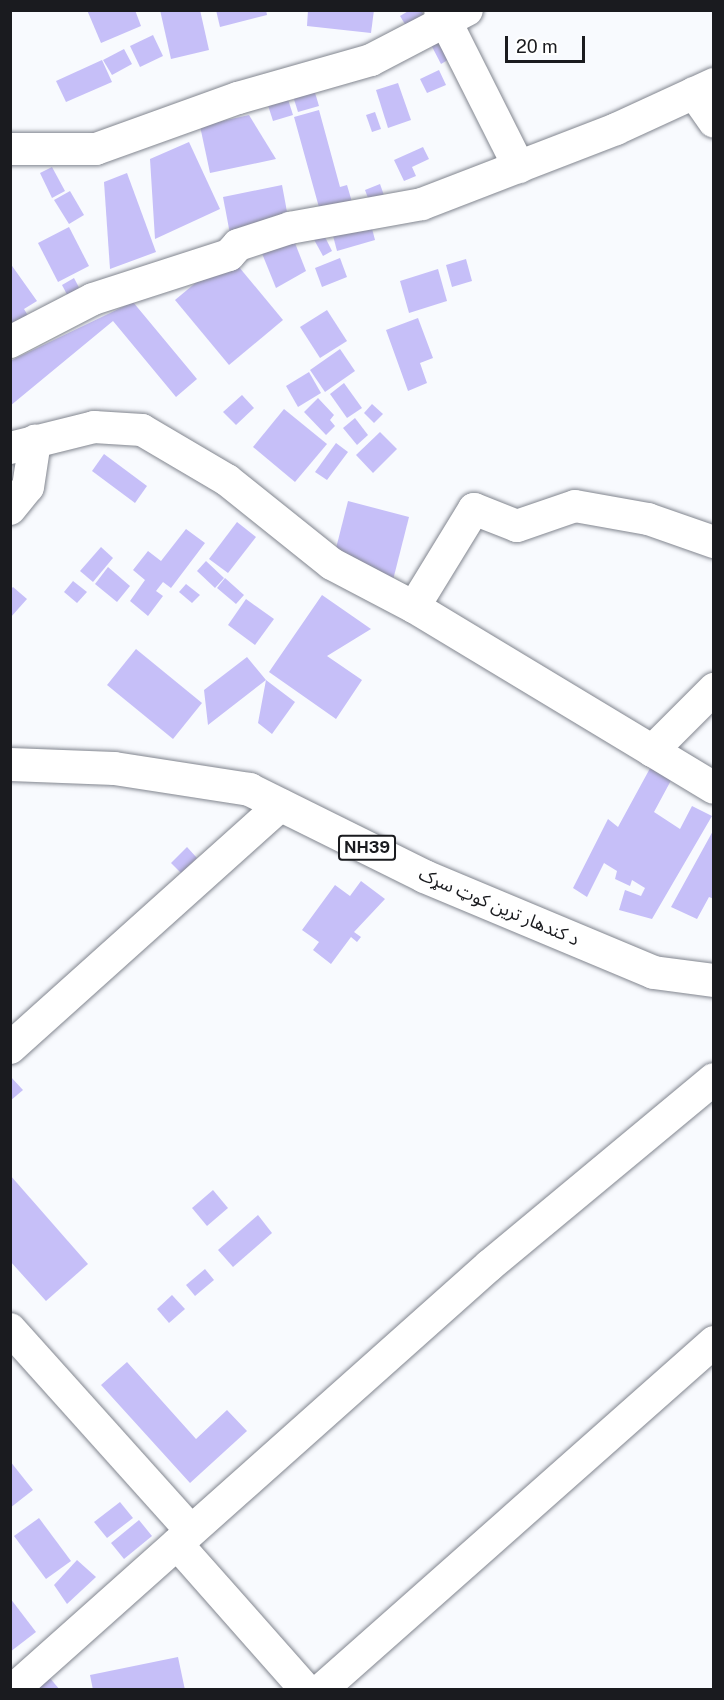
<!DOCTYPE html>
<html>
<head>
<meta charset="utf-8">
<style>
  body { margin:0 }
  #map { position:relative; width:724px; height:1700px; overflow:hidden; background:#f8fafe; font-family:"Public Sans","Noto Sans Arabic",sans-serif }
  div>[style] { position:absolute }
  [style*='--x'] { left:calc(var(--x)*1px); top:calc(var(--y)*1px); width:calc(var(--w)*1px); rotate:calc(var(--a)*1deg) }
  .building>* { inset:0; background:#c6bff8 }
  .roads { filter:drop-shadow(0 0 2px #82868f) drop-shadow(0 0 2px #82868f) }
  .minor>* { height:32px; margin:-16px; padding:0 16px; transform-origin:16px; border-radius:16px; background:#fff }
  .primary>* { height:33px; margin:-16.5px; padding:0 16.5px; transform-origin:16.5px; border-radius:16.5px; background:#fff }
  span { translate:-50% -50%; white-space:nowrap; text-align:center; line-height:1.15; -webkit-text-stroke:6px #fff; paint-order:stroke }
  .shield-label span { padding:2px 4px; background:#fff; border:2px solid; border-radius:4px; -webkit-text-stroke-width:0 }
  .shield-label { font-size:16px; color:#1a1b1f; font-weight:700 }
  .street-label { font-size:18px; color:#1a1b1f }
  .frame { position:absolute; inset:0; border:12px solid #1a1b1f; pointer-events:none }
  .scale { position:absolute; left:505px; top:36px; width:80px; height:27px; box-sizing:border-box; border:3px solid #1a1b1f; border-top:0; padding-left:8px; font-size:18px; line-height:21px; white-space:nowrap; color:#1a1b1f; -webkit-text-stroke:4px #fff; paint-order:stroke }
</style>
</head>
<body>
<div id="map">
  <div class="building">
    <i style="clip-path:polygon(87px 10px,135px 10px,141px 26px,101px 43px)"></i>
    <i style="clip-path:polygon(160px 10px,200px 10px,209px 50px,171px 59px)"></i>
    <i style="clip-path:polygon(216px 10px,266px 10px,267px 15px,220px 27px)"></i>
    <i style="clip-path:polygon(308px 10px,374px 10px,371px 33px,307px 26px)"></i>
    <i style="clip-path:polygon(410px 10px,421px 10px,425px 18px,408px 29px,400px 16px)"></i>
    <i style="clip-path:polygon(436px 32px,451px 58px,441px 64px,427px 37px)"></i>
    <i style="clip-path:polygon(153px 35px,163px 56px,140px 67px,130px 46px)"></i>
    <i style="clip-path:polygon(124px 49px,132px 64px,112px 75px,103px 60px)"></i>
    <i style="clip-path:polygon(102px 60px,112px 82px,66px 102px,56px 81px)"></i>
    <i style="clip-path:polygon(439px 70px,446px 85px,427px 93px,420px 79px)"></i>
    <i style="clip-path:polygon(398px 83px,411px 120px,388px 128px,376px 90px)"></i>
    <i style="clip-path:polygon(313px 86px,319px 106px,298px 112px,292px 93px)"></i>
    <i style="clip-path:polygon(286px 93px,293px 115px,273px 121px,266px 99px)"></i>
    <i style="clip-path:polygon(319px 110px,340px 187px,347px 185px,352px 202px,320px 211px,294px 117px)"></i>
    <i style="clip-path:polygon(375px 112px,381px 129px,372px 132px,366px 115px)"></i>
    <i style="clip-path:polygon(249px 115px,276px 159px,210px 173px,200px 126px)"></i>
    <i style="clip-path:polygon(189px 142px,220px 209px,155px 239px,150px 159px)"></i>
    <i style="clip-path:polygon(423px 147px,429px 159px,412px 167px,416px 176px,404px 181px,394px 160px)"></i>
    <i style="clip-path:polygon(52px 167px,65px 191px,52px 198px,40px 173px)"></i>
    <i style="clip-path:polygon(127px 173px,156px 252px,110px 269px,104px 182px)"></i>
    <i style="clip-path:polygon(380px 184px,386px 201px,371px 206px,365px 190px)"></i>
    <i style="clip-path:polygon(282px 185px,290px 228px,231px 239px,223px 197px)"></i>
    <i style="clip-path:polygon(70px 191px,84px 215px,69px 224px,54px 200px)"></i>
    <i style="clip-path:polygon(370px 221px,375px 240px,337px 251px,332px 232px)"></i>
    <i style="clip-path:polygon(69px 227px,89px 266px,58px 282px,38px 243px)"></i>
    <i style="clip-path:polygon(322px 231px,332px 251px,323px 256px,312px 236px)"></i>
    <i style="clip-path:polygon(293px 238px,306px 271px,276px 288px,261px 251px)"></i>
    <i style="clip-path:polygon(229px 255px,283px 320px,229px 365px,175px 300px)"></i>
    <i style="clip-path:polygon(340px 258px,347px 277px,322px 287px,315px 268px)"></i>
    <i style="clip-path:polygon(466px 259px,472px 281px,452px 287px,446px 265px)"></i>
    <i style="clip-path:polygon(10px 263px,37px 301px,24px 309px,30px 319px,10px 333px)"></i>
    <i style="clip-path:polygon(438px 269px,447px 301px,409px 313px,400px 281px)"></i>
    <i style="clip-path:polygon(74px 278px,85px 299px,73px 306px,62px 285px)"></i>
    <i style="clip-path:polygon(133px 302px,197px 379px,176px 397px,113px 321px,10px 406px,10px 361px)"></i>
    <i style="clip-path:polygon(327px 310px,347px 341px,320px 358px,300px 327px)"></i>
    <i style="clip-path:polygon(418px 318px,433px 358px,420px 363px,427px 383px,408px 391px,386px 330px)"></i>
    <i style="clip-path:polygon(340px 349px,355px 371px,325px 392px,310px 370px)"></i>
    <i style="clip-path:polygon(309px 372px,321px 393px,298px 407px,286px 386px)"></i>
    <i style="clip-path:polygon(344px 383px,362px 408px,347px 418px,330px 394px)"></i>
    <i style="clip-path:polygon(242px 395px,254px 408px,236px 425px,223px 412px)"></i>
    <i style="clip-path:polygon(318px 398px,334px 415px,330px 420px,335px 426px,326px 435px,304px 412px)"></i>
    <i style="clip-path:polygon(372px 404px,383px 414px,374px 423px,364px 413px)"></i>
    <i style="clip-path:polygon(284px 409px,327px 444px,295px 482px,253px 447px)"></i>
    <i style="clip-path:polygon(355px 418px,368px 435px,357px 445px,343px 428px)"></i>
    <i style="clip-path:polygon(380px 432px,397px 449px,373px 473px,356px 455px)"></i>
    <i style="clip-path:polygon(336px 443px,348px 452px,327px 480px,315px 472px)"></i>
    <i style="clip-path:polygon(104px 454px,147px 486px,135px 503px,92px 471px)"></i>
    <i style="clip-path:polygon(348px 501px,409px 517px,393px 580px,332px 564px)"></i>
    <i style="clip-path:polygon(237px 522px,256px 537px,228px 573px,209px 559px)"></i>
    <i style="clip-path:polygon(186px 529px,205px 543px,171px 588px,163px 582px,156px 591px,163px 596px,148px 616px,130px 601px,145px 580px,133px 570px,148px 551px,161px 561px)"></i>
    <i style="clip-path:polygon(101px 547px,113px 558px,93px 582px,80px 571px)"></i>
    <i style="clip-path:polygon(206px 561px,224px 578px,215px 588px,197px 571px)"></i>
    <i style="clip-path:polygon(108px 567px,130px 586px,117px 602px,95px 584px)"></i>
    <i style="clip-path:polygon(225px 578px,244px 595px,236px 604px,217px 588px)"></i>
    <i style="clip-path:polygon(73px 581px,87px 592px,77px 603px,64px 592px)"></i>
    <i style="clip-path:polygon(186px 584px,200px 595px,192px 603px,179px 592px)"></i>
    <i style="clip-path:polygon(13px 587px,27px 599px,10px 618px,10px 590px)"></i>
    <i style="clip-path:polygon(322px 595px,371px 629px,327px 656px,362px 680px,336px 719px,269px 672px)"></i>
    <i style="clip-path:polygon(246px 599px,274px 619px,255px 645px,228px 625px)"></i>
    <i style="clip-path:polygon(136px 649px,202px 703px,173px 739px,107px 685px)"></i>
    <i style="clip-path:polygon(247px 657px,266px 680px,295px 702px,272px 734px,258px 723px,266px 680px,208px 725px,204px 690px)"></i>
    <i style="clip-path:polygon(654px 761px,675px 773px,654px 812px,680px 829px,692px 806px,712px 816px,652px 919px,619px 910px,625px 890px,641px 896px,645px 888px,632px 880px,630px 886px,615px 879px,617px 871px,604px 863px,587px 897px,573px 888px,608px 819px,618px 827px)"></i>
    <i style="clip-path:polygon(714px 829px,714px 899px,709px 897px,697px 919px,671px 907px)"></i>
    <i style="clip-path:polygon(187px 847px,197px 858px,181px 873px,171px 863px)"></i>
    <i style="clip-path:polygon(361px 881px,385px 899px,354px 932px,361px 937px,357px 942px,351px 937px,331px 964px,313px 950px,319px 942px,302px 930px,335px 885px,350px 896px)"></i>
    <i style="clip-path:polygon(10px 1076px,23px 1090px,10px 1101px)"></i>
    <i style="clip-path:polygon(10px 1175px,88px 1264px,46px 1301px,10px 1261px)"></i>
    <i style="clip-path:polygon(213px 1190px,228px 1208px,207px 1226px,192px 1208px)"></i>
    <i style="clip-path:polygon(258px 1215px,272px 1233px,233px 1267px,218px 1250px)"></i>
    <i style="clip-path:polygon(205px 1269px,214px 1280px,195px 1296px,186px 1285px)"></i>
    <i style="clip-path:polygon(172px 1295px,185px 1309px,169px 1323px,157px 1309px)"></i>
    <i style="clip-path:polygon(127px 1362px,196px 1439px,227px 1410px,247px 1431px,190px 1483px,101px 1385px)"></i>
    <i style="clip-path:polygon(10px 1461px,33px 1490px,10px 1508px)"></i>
    <i style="clip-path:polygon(120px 1502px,133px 1518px,107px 1538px,94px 1522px)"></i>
    <i style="clip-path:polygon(39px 1518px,71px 1561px,46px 1579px,14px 1536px)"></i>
    <i style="clip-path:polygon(139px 1520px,152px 1536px,124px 1559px,111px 1543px)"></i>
    <i style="clip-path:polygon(77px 1560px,96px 1577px,67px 1604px,54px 1585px)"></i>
    <i style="clip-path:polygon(10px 1598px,36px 1632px,10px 1652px)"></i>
    <i style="clip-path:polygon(178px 1657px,185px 1690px,93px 1690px,90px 1675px)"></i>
    <i style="clip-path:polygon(49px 1677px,60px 1690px,35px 1690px)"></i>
  </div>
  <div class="roads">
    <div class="minor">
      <i style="--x:440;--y:10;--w:176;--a:63.3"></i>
      <i style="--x:694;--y:93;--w:35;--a:55"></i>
      <i style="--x:10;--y:149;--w:86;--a:0"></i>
      <i style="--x:96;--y:149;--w:151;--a:-19.8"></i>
      <i style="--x:238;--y:98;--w:138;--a:-15.9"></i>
      <i style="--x:371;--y:60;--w:108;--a:-27.5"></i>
      <i style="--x:10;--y:342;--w:93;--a:-27.4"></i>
      <i style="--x:93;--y:299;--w:143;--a:-17.9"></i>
      <i style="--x:229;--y:255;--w:13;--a:-48"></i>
      <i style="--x:238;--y:245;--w:55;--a:-18.1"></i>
      <i style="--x:290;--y:228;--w:134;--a:-10.3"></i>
      <i style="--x:422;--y:204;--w:208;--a:-21.1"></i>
      <i style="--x:616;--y:129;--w:108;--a:-24.7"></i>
      <i style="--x:10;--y:448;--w:87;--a:-14"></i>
      <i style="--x:94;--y:427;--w:48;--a:3.6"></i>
      <i style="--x:142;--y:430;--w:99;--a:30.5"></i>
      <i style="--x:227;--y:480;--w:134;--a:38.7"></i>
      <i style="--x:332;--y:564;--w:93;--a:27.7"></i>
      <i style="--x:414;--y:607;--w:350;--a:31.1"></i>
      <i style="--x:10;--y:509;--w:28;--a:-51"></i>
      <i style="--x:28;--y:487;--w:47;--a:-81.3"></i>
      <i style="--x:414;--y:607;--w:115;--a:-58.5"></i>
      <i style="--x:474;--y:509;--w:46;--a:21.6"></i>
      <i style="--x:517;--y:526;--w:61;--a:-19"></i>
      <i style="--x:575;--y:506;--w:74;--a:10.1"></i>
      <i style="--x:648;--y:519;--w:70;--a:19.2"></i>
      <i style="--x:652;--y:751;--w:88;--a:-45"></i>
      <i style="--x:10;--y:1048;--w:364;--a:-41.9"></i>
      <i style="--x:10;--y:1329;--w:271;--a:48.1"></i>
      <i style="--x:177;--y:1544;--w:195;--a:48.5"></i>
      <i style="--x:13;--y:1690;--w:639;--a:-41.7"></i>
      <i style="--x:490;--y:1265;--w:291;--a:-39.7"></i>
      <i style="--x:321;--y:1690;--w:525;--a:-41.52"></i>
    </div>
    <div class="primary">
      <i style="--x:10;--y:764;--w:104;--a:2.2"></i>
      <i style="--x:114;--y:768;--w:137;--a:8.8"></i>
      <i style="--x:249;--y:789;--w:195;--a:26.4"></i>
      <i style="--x:424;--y:876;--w:248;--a:22.7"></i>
      <i style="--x:653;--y:972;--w:62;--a:7.5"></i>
    </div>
  </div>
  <div class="shield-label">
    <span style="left:367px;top:848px">NH39</span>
  </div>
  <div class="street-label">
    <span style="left:499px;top:907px;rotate:23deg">د کندهار ترين کوټ سړک</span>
  </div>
  <div class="frame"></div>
  <div class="scale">20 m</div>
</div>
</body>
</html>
